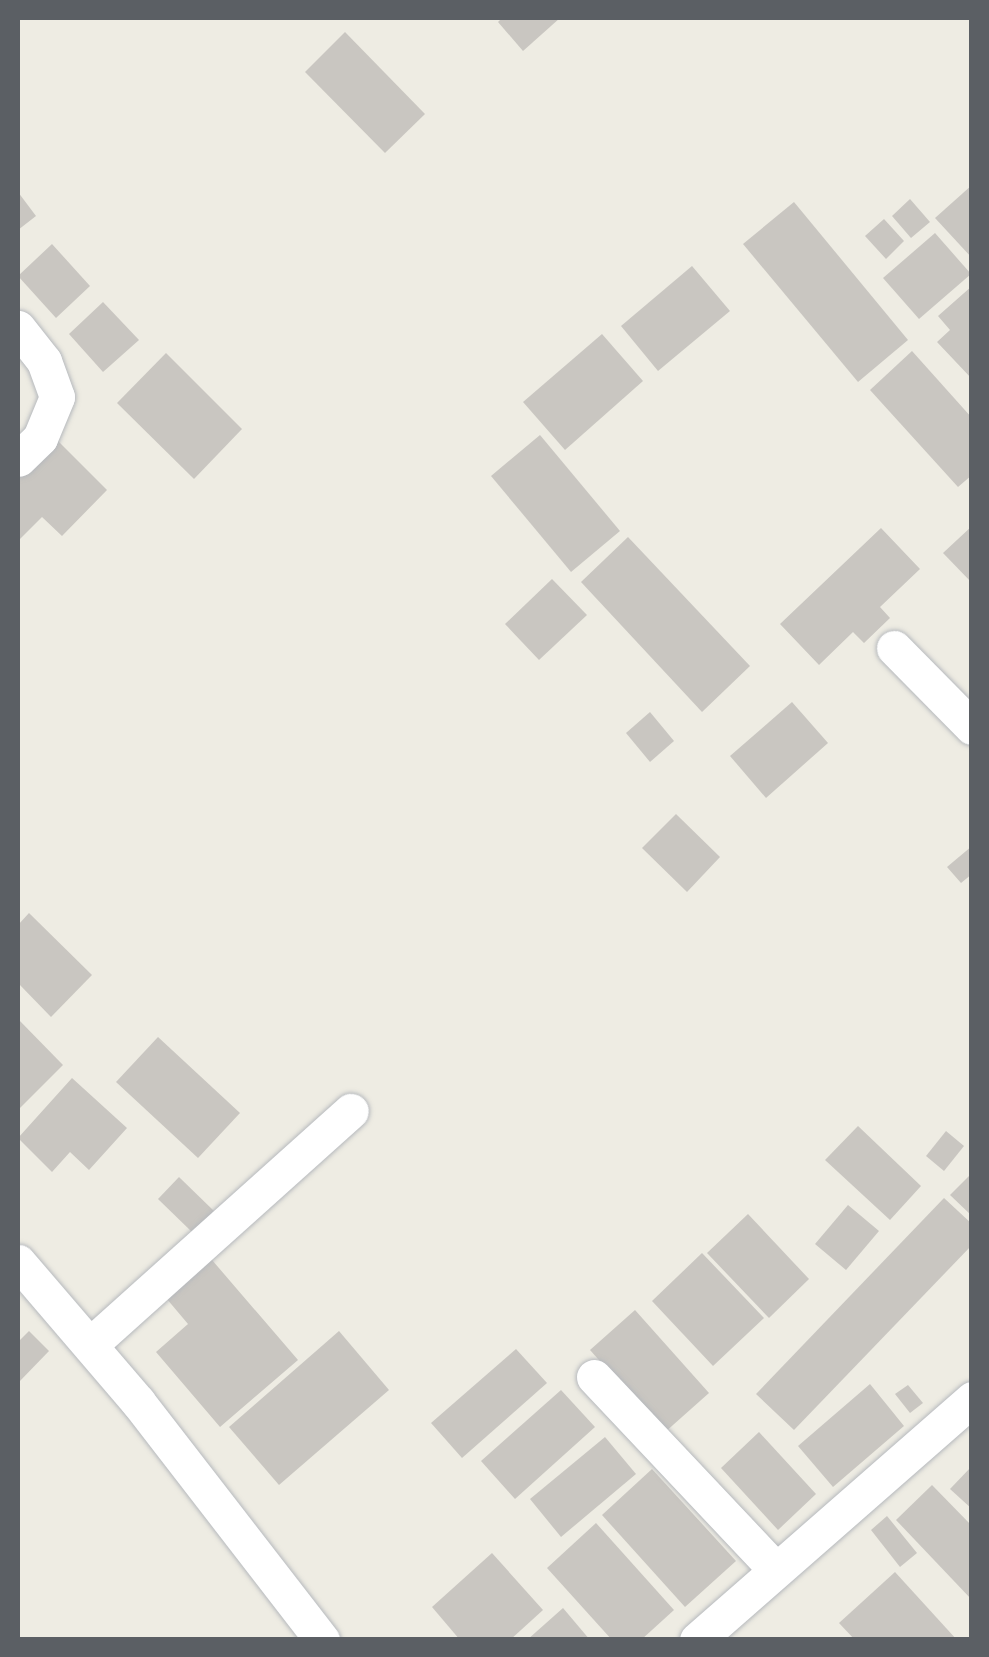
<!DOCTYPE html>
<html>
<head>
<meta charset="utf-8">
<style>
  body { margin:0 }
  #map { position:relative; width:989px; height:1657px; overflow:hidden; background:#eeece3; font-family:Ubuntu,sans-serif }
  div>[style] { position:absolute }
  [style*='--x'] { left:calc(var(--x)*1px); top:calc(var(--y)*1px); width:calc(var(--w)*1px); rotate:calc(var(--a)*1deg) }
  .building>* { inset:0; background:#c9c6c1 }
  .roads { filter:drop-shadow(0 0 2px #b6b9bd) drop-shadow(0 0 2px #b6b9bd) }
  .minor>* { height:35px; margin:-17.5px; padding:0 17.5px; transform-origin:17.5px; border-radius:17.5px; background:#fff }
  span { translate:-50% -50%; white-space:nowrap; text-align:center; line-height:1.15; -webkit-text-stroke:8px #fff; paint-order:stroke }
  .frame { position:absolute; inset:0; border:20px solid #5b5f64; pointer-events:none }
</style>
</head>
<body>
<div id="map">
  <div class="building">
    <i style="clip-path:polygon(502px 18px,560px 18px,523px 51px,498px 22px)"></i>
    <i style="clip-path:polygon(345px 32px,425px 114px,385px 153px,305px 72px)"></i>
    <i style="clip-path:polygon(972px 185px,972px 258px,935px 218px)"></i>
    <i style="clip-path:polygon(18px 192px,36px 216px,18px 230px)"></i>
    <i style="clip-path:polygon(910px 199px,930px 222px,911px 238px,892px 216px)"></i>
    <i style="clip-path:polygon(794px 202px,908px 340px,858px 382px,743px 244px)"></i>
    <i style="clip-path:polygon(884px 219px,904px 241px,886px 259px,865px 236px)"></i>
    <i style="clip-path:polygon(935px 233px,971px 274px,919px 319px,883px 278px)"></i>
    <i style="clip-path:polygon(52px 244px,90px 286px,56px 318px,18px 276px)"></i>
    <i style="clip-path:polygon(692px 266px,730px 311px,658px 371px,621px 326px)"></i>
    <i style="clip-path:polygon(972px 286px,972px 379px,937px 342px,950px 330px,938px 316px)"></i>
    <i style="clip-path:polygon(103px 302px,139px 340px,103px 372px,69px 334px)"></i>
    <i style="clip-path:polygon(602px 334px,643px 381px,565px 450px,523px 402px)"></i>
    <i style="clip-path:polygon(912px 351px,972px 418px,972px 475px,958px 487px,870px 390px)"></i>
    <i style="clip-path:polygon(166px 353px,242px 429px,194px 479px,117px 403px)"></i>
    <i style="clip-path:polygon(540px 435px,620px 531px,571px 572px,491px 476px)"></i>
    <i style="clip-path:polygon(55px 438px,107px 490px,62px 536px,42px 517px,18px 541px,18px 476px)"></i>
    <i style="clip-path:polygon(972px 526px,972px 583px,943px 553px)"></i>
    <i style="clip-path:polygon(881px 528px,920px 569px,880px 607px,890px 618px,864px 643px,853px 632px,819px 665px,780px 624px)"></i>
    <i style="clip-path:polygon(628px 537px,750px 666px,702px 712px,581px 582px)"></i>
    <i style="clip-path:polygon(552px 579px,587px 615px,539px 660px,505px 624px)"></i>
    <i style="clip-path:polygon(792px 702px,828px 743px,766px 798px,730px 756px)"></i>
    <i style="clip-path:polygon(650px 712px,674px 741px,650px 762px,626px 733px)"></i>
    <i style="clip-path:polygon(676px 814px,720px 857px,687px 892px,642px 848px)"></i>
    <i style="clip-path:polygon(972px 846px,972px 874px,961px 883px,947px 867px)"></i>
    <i style="clip-path:polygon(29px 913px,92px 975px,51px 1017px,18px 983px,18px 925px)"></i>
    <i style="clip-path:polygon(18px 1019px,63px 1065px,18px 1110px)"></i>
    <i style="clip-path:polygon(158px 1037px,240px 1113px,198px 1158px,116px 1082px)"></i>
    <i style="clip-path:polygon(72px 1078px,127px 1128px,89px 1170px,70px 1152px,52px 1172px,18px 1138px)"></i>
    <i style="clip-path:polygon(858px 1126px,921px 1186px,890px 1220px,825px 1160px)"></i>
    <i style="clip-path:polygon(946px 1131px,964px 1146px,944px 1171px,926px 1156px)"></i>
    <i style="clip-path:polygon(972px 1173px,972px 1216px,950px 1195px)"></i>
    <i style="clip-path:polygon(179px 1177px,215px 1212px,193px 1233px,158px 1199px)"></i>
    <i style="clip-path:polygon(944px 1198px,972px 1224px,972px 1245px,794px 1430px,756px 1394px)"></i>
    <i style="clip-path:polygon(848px 1205px,879px 1231px,846px 1270px,815px 1244px)"></i>
    <i style="clip-path:polygon(748px 1214px,809px 1279px,769px 1318px,707px 1253px)"></i>
    <i style="clip-path:polygon(206px 1253px,298px 1360px,220px 1427px,156px 1352px,188px 1324px,161px 1292px)"></i>
    <i style="clip-path:polygon(702px 1253px,764px 1318px,713px 1366px,652px 1301px)"></i>
    <i style="clip-path:polygon(635px 1310px,709px 1393px,664px 1433px,590px 1350px)"></i>
    <i style="clip-path:polygon(29px 1331px,49px 1351px,18px 1383px,18px 1342px)"></i>
    <i style="clip-path:polygon(339px 1331px,389px 1390px,279px 1485px,229px 1427px)"></i>
    <i style="clip-path:polygon(516px 1349px,547px 1383px,462px 1458px,431px 1423px)"></i>
    <i style="clip-path:polygon(870px 1384px,904px 1426px,833px 1487px,798px 1446px)"></i>
    <i style="clip-path:polygon(908px 1385px,923px 1403px,910px 1413px,895px 1394px)"></i>
    <i style="clip-path:polygon(561px 1390px,595px 1427px,515px 1499px,481px 1461px)"></i>
    <i style="clip-path:polygon(759px 1432px,816px 1494px,778px 1530px,721px 1468px)"></i>
    <i style="clip-path:polygon(605px 1437px,636px 1474px,561px 1537px,530px 1499px)"></i>
    <i style="clip-path:polygon(972px 1466px,972px 1509px,950px 1489px)"></i>
    <i style="clip-path:polygon(652px 1469px,736px 1561px,685px 1607px,602px 1515px)"></i>
    <i style="clip-path:polygon(932px 1485px,972px 1526px,972px 1600px,896px 1520px)"></i>
    <i style="clip-path:polygon(887px 1516px,917px 1553px,900px 1567px,871px 1530px)"></i>
    <i style="clip-path:polygon(596px 1523px,674px 1610px,641px 1640px,612px 1640px,547px 1568px)"></i>
    <i style="clip-path:polygon(492px 1553px,543px 1610px,510px 1640px,460px 1640px,432px 1607px)"></i>
    <i style="clip-path:polygon(895px 1572px,957px 1640px,855px 1640px,839px 1623px)"></i>
    <i style="clip-path:polygon(563px 1608px,590px 1640px,527px 1640px)"></i>
  </div>
  <div class="roads">
    <div class="minor">
      <i style="--x:18;--y:328;--w:42;--a:51.8"></i>
      <i style="--x:44;--y:361;--w:38;--a:70"></i>
      <i style="--x:57;--y:397;--w:44;--a:112.5"></i>
      <i style="--x:40;--y:438;--w:30;--a:136"></i>
      <i style="--x:894;--y:648;--w:111;--a:45.4"></i>
      <i style="--x:18;--y:1262;--w:184;--a:49.4"></i>
      <i style="--x:138;--y:1402;--w:301;--a:52.3"></i>
      <i style="--x:91;--y:1344;--w:349;--a:-41.9"></i>
      <i style="--x:594;--y:1377;--w:265;--a:46.7"></i>
      <i style="--x:697;--y:1640;--w:366;--a:-41.2"></i>
    </div>
  </div>
  <div class="frame"></div>
</div>
</body>
</html>
